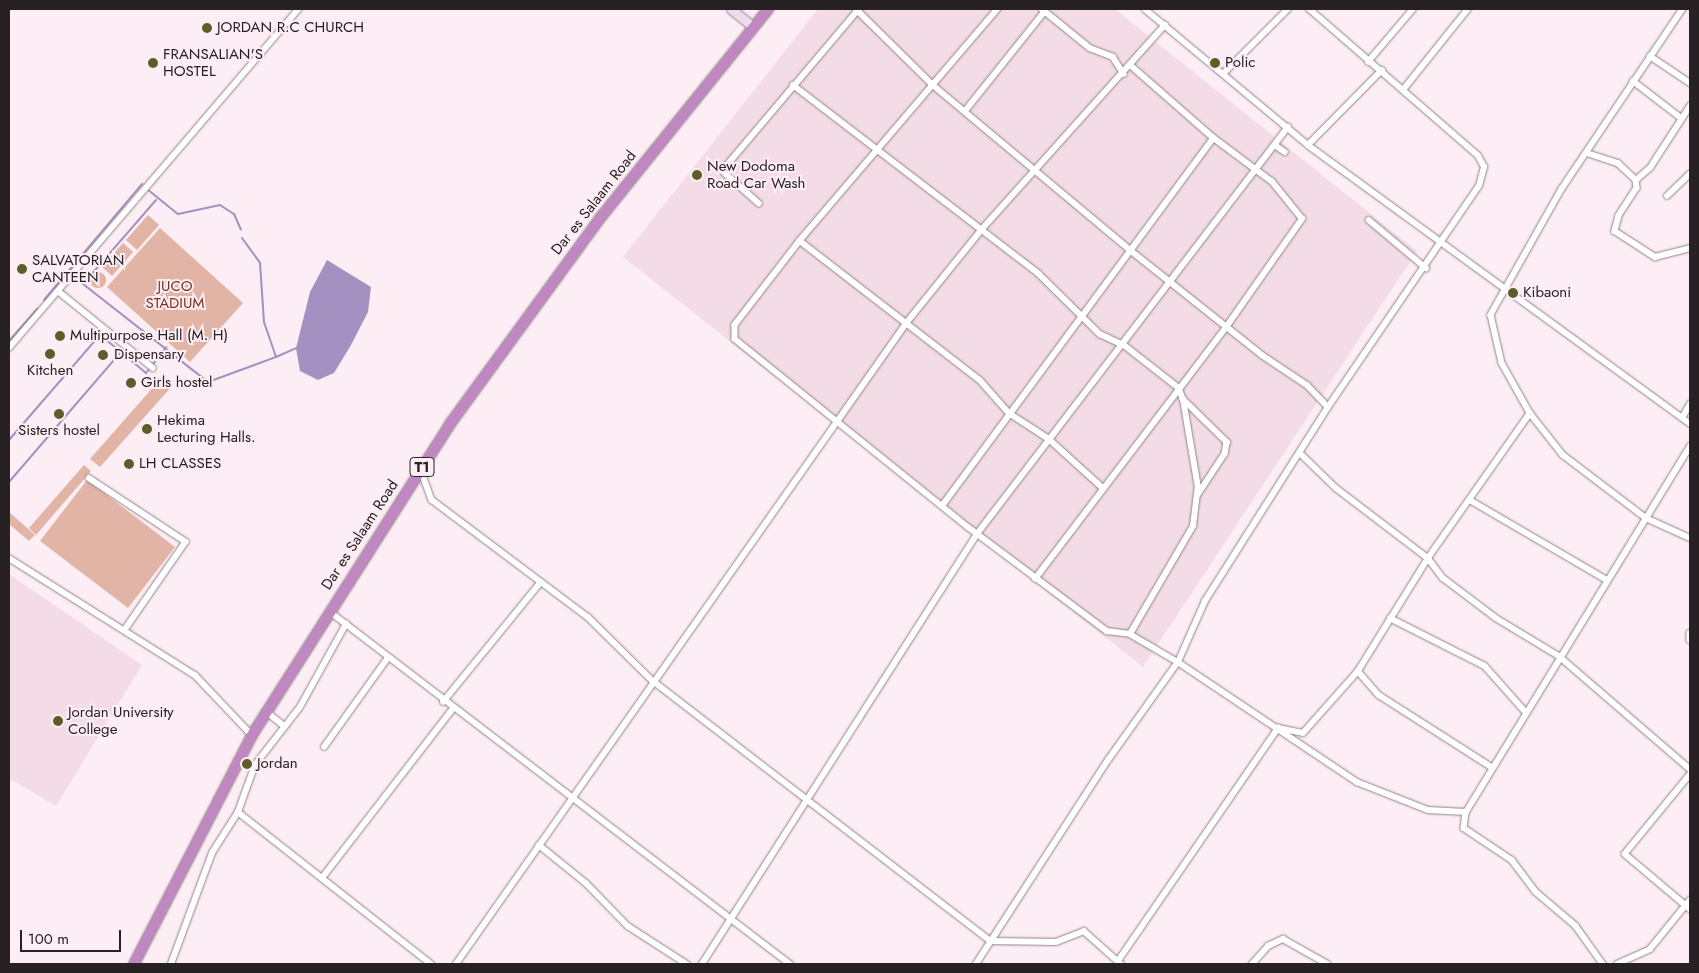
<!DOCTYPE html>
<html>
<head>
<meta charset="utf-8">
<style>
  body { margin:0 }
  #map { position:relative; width:1699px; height:973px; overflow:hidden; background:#fdedf4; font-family:Jost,sans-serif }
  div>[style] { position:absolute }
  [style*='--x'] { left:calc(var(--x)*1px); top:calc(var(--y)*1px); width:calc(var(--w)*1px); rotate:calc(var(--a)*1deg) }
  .built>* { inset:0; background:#f3dce6 }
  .green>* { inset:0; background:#e1b4a6 }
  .round { border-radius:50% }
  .water>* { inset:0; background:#a391c1 }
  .stream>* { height:2px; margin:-1px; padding:0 1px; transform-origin:1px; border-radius:1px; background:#a391c1 }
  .roads { filter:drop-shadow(0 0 1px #92848a) drop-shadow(0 0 1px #92848a) }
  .street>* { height:5.5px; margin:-2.75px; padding:0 2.75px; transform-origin:2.75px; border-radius:2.75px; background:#fff }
  .secondary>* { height:9px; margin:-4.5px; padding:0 4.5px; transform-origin:4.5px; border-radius:4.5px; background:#ecdbec }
  .highway>* { height:10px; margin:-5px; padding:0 5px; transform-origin:5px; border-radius:5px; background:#bf88c1 }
  .dots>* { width:14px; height:14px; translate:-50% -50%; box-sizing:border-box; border:2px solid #fdedf4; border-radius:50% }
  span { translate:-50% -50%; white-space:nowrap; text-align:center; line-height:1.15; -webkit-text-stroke:4px #fdedf4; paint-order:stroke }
  .shield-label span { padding:1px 4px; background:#fdedf4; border:1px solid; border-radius:4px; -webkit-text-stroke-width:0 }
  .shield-label { font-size:14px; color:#272124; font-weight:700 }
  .poi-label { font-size:15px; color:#272124 }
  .left { translate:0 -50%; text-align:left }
  .street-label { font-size:15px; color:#272124 }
  .park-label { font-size:15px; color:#7a3620 }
  .frame { position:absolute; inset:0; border:10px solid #272124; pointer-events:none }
  .scale { position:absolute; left:20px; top:930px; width:101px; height:22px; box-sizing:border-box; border:2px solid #272124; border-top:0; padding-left:6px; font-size:15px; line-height:18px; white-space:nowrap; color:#272124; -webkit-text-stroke:4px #fdedf4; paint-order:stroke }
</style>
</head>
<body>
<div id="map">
  <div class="built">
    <i style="clip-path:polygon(818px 9px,1115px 9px,1417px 251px,1143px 667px,623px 257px)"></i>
    <i style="clip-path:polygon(9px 574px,142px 665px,56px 806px,9px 778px)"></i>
  </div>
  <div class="green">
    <i style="clip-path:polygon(148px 215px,159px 225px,137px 250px,126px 240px)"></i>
    <i style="clip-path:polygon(160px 228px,243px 303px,190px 362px,107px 287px)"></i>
    <i style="clip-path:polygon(123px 243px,133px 252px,112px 276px,102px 267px)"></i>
    <i class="round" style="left:90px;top:272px;width:16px;height:16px"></i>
    <i style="clip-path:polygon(163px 376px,173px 385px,100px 467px,90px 459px)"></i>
    <i style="clip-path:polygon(84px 465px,91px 471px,36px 535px,29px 528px)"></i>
    <i style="clip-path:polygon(87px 480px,175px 547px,128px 608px,40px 541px)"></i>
    <i style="clip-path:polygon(9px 512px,35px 535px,29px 541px,9px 524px)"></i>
  </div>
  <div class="water">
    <i style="clip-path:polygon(327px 260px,371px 287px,368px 312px,351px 345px,334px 373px,318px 380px,300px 371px,296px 348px,310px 292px)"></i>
  </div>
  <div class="stream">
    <i style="--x:147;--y:189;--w:40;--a:39"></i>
    <i style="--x:178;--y:214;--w:43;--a:-12.1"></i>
    <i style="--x:220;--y:205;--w:17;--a:33"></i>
    <i style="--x:234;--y:214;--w:17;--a:66"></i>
    <i style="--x:156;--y:200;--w:111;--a:131"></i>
    <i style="--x:83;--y:284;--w:159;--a:38.1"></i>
    <i style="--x:208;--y:382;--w:72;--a:-20.2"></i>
    <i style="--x:242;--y:238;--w:31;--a:54"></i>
    <i style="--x:260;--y:263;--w:59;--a:86.1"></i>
    <i style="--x:264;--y:322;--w:37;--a:71"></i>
    <i style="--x:276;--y:357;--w:22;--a:-24"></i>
    <i style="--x:44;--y:300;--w:152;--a:-49.8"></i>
    <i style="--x:9;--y:341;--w:43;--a:-48.8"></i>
    <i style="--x:9;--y:440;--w:139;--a:-49.1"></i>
    <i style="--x:100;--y:335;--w:27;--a:39"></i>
    <i style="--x:9;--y:482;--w:172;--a:-49.3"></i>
    <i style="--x:121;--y:352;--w:33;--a:40"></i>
    <i style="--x:146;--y:373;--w:33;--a:-52"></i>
  </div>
  <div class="roads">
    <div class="street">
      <i style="--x:856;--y:9;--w:108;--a:44.6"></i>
      <i style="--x:933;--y:85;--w:257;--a:39.9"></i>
      <i style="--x:1130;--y:250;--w:169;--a:38.5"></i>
      <i style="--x:1262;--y:355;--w:54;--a:33.7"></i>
      <i style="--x:1307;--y:385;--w:30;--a:46"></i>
      <i style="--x:998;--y:9;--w:305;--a:130.5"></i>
      <i style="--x:800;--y:241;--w:106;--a:127.7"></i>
      <i style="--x:735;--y:325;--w:14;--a:90"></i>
      <i style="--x:735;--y:339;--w:299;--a:38.9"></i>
      <i style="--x:968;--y:527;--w:174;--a:36.8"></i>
      <i style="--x:1107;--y:631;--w:23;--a:7"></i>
      <i style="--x:1130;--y:634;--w:56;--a:30.3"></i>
      <i style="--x:1178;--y:662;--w:216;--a:33.8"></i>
      <i style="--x:1357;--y:782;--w:76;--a:21.5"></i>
      <i style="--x:1428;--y:810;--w:38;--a:3"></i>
      <i style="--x:1466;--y:812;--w:16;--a:97"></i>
      <i style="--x:1464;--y:828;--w:58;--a:33.7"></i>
      <i style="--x:1512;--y:860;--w:39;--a:53"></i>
      <i style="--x:1535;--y:891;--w:54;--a:40.5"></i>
      <i style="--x:1576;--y:926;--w:47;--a:54.6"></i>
      <i style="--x:1042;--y:9;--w:62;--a:39.1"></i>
      <i style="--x:1090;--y:48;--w:25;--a:21"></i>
      <i style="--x:1113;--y:57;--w:20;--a:57"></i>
      <i style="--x:1145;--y:9;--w:212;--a:39.8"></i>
      <i style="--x:1308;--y:145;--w:473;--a:36.1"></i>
      <i style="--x:1683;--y:9;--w:217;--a:123.9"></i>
      <i style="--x:1562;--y:189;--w:145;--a:119.4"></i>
      <i style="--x:1491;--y:315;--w:49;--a:77.1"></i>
      <i style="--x:1502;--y:363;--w:57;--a:60.8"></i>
      <i style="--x:1530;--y:413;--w:53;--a:51.8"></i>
      <i style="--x:1563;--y:455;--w:104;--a:37.2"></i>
      <i style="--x:1646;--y:518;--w:48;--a:24.4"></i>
      <i style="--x:1650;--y:56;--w:48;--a:34"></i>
      <i style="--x:1368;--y:62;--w:70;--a:-49.7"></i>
      <i style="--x:1224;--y:73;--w:91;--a:-45"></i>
      <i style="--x:1633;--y:81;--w:61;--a:37.6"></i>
      <i style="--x:793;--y:85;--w:310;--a:37.5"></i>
      <i style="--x:1039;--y:274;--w:86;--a:44.5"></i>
      <i style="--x:1100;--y:334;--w:26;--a:25"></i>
      <i style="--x:1124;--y:345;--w:70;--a:38"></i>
      <i style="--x:1179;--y:388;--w:12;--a:70"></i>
      <i style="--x:1183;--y:399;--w:62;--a:44.3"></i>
      <i style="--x:1227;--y:442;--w:12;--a:99"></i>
      <i style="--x:1225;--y:454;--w:49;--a:123.4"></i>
      <i style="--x:1403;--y:90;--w:104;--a:-51.3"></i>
      <i style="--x:965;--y:111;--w:128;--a:-51.3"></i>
      <i style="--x:1275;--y:145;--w:12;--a:35"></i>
      <i style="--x:1308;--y:145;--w:105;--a:-45.4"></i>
      <i style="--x:1587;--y:153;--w:33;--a:18"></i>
      <i style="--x:1618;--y:163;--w:25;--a:43"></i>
      <i style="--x:1636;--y:180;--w:8;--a:83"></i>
      <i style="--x:1637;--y:188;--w:33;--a:123"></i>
      <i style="--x:1619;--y:216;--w:16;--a:105"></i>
      <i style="--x:1615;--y:231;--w:48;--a:33"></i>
      <i style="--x:1655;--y:257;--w:36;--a:-14"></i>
      <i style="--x:1636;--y:180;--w:18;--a:-41"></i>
      <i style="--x:1650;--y:168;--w:74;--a:-57.2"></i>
      <i style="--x:1667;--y:196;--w:32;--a:-44"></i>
      <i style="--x:759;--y:204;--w:50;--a:-138.3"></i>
      <i style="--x:722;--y:171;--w:212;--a:-49.8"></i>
      <i style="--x:1369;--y:220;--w:75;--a:40.1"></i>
      <i style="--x:800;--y:241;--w:227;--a:37.7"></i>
      <i style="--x:980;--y:380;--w:44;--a:48.7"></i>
      <i style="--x:1009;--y:413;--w:48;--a:33"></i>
      <i style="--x:1049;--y:439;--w:73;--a:42.2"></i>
      <i style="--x:58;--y:291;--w:122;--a:39"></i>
      <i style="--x:9;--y:348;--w:446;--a:-49.5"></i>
      <i style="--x:1682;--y:418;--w:16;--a:-60"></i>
      <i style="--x:1300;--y:453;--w:50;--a:44.2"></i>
      <i style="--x:1336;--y:488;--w:116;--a:37.3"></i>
      <i style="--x:1428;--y:558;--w:25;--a:53"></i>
      <i style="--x:1443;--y:578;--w:66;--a:37"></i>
      <i style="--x:1496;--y:618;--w:74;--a:31.1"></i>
      <i style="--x:1559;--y:656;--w:173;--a:40.8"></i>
      <i style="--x:421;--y:470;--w:32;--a:70"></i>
      <i style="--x:432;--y:500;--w:195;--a:36.9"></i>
      <i style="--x:588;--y:617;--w:91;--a:44.6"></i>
      <i style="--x:653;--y:681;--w:426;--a:37.6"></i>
      <i style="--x:991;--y:941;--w:65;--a:0.9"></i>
      <i style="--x:1056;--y:942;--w:30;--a:-21"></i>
      <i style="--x:1084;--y:931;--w:50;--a:41.7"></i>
      <i style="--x:89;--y:478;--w:116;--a:33.4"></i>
      <i style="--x:186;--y:542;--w:107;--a:124.7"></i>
      <i style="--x:1470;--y:500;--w:159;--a:30.3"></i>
      <i style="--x:942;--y:506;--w:457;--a:-53.6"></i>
      <i style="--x:9;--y:558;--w:220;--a:32.2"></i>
      <i style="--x:195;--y:675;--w:83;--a:46.5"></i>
      <i style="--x:1035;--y:579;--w:318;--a:-52.8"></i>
      <i style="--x:1227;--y:326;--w:131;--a:-55"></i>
      <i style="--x:1302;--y:219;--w:48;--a:-129"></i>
      <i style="--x:1272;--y:182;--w:74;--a:-143.3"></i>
      <i style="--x:1213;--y:138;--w:108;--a:-138.8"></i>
      <i style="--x:329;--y:611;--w:581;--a:37.44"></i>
      <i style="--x:1390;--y:618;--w:106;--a:26.8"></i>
      <i style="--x:1485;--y:666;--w:60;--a:48.4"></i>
      <i style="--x:1690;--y:633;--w:7;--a:90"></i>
      <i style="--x:1130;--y:634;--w:125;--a:-59.7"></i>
      <i style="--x:1193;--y:526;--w:38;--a:-83"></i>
      <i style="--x:1198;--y:488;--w:90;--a:-99.6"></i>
      <i style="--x:1358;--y:671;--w:32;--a:49"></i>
      <i style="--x:1379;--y:695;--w:132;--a:32.6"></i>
      <i style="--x:443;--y:702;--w:154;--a:-50.8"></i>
      <i style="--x:267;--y:712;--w:22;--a:39"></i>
      <i style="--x:324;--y:747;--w:108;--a:-54.4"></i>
      <i style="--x:1690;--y:775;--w:102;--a:129.4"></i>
      <i style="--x:1625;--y:854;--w:85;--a:40.2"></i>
      <i style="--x:238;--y:812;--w:246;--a:38.2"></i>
      <i style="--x:1466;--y:812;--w:429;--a:-58.5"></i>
      <i style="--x:539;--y:845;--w:60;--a:39"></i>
      <i style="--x:586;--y:883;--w:60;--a:45.7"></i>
      <i style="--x:628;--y:926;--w:70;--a:32.8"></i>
      <i style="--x:322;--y:878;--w:212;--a:-52.3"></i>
      <i style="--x:1118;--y:961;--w:283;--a:-55.5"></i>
      <i style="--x:1278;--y:728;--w:25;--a:11"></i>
      <i style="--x:1303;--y:733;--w:83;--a:-48.4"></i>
      <i style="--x:1358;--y:671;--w:133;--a:-58.2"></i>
      <i style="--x:1428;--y:558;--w:177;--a:-54.9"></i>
      <i style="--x:171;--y:964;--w:118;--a:-69.7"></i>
      <i style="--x:212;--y:853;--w:49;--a:-57.6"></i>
      <i style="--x:238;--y:812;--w:50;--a:-70.1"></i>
      <i style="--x:255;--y:765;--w:73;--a:-52.2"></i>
      <i style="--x:300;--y:707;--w:95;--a:-61"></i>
      <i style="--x:456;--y:964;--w:785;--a:-54.91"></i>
      <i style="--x:907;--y:322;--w:119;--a:-51.1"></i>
      <i style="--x:982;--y:229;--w:274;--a:-48.1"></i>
      <i style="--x:702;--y:964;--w:510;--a:-57.4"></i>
      <i style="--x:977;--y:534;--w:512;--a:-52.62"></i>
      <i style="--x:976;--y:964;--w:243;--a:-57.1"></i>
      <i style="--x:1108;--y:760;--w:120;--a:-54.5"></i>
      <i style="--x:1178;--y:662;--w:67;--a:-66.1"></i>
      <i style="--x:1205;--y:601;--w:230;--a:-57.6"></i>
      <i style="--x:1328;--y:407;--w:268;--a:-55.7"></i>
      <i style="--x:1479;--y:186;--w:20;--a:-75"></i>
      <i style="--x:1484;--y:167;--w:13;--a:-119"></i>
      <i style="--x:1478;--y:156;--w:224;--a:-139"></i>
      <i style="--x:1252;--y:964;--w:24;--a:-48"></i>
      <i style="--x:1268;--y:946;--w:17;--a:-25"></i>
      <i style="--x:1283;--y:939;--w:51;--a:29.1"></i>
      <i style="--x:1617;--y:964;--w:36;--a:-24"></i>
      <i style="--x:1650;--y:949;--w:63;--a:-50.8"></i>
    </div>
    <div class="secondary">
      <i style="--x:731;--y:9;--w:28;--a:39"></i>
    </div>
    <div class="highway">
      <i style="--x:134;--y:964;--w:258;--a:-62.7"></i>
      <i style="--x:252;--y:735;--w:369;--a:-57.5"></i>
      <i style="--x:450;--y:424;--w:256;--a:-53.9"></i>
      <i style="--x:601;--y:217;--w:267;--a:-51.2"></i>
    </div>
  </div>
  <div class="dots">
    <i style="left:207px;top:28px;background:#5c5d2a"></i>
    <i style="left:153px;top:63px;background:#5c5d2a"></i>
    <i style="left:1215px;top:63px;background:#5c5d2a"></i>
    <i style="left:697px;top:175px;background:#5c5d2a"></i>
    <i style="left:22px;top:269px;background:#5c5d2a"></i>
    <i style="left:1513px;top:293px;background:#5c5d2a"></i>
    <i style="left:60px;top:336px;background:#5c5d2a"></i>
    <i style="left:50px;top:354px;background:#5c5d2a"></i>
    <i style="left:103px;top:355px;background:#5c5d2a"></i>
    <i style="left:131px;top:383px;background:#5c5d2a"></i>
    <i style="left:59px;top:414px;background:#5c5d2a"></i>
    <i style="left:147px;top:429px;background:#5c5d2a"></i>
    <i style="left:129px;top:464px;background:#5c5d2a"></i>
    <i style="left:58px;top:721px;background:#5c5d2a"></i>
    <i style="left:247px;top:764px;background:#5c5d2a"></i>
  </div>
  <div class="shield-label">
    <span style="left:422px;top:467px">T1</span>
  </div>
  <div class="poi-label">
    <span class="left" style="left:217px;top:28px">JORDAN R.C CHURCH</span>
    <span class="left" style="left:163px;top:63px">FRANSALIAN'S<br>HOSTEL</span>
    <span class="left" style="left:1225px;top:63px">Polic</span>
    <span class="left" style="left:707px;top:175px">New Dodoma<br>Road Car Wash</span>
    <span class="left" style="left:32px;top:269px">SALVATORIAN<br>CANTEEN</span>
    <span class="left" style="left:1523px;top:293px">Kibaoni</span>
    <span class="left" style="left:70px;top:336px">Multipurpose Hall (M. H)</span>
    <span class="left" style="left:114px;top:355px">Dispensary</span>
    <span style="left:50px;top:371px">Kitchen</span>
    <span class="left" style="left:141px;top:383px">Girls hostel</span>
    <span class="left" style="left:157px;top:429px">Hekima<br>Lecturing Halls.</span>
    <span style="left:59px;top:431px">Sisters hostel</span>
    <span class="left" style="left:139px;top:464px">LH CLASSES</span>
    <span class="left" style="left:68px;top:721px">Jordan University<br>College</span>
    <span class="left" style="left:257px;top:764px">Jordan</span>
  </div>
  <div class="street-label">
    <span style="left:594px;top:203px;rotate:-52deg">Dar es Salaam Road</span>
    <span style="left:360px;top:535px;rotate:-57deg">Dar es Salaam Road</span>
  </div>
  <div class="park-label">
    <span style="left:175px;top:295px">JUCO<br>STADIUM</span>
  </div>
  <div class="frame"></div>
  <div class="scale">100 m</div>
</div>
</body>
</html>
